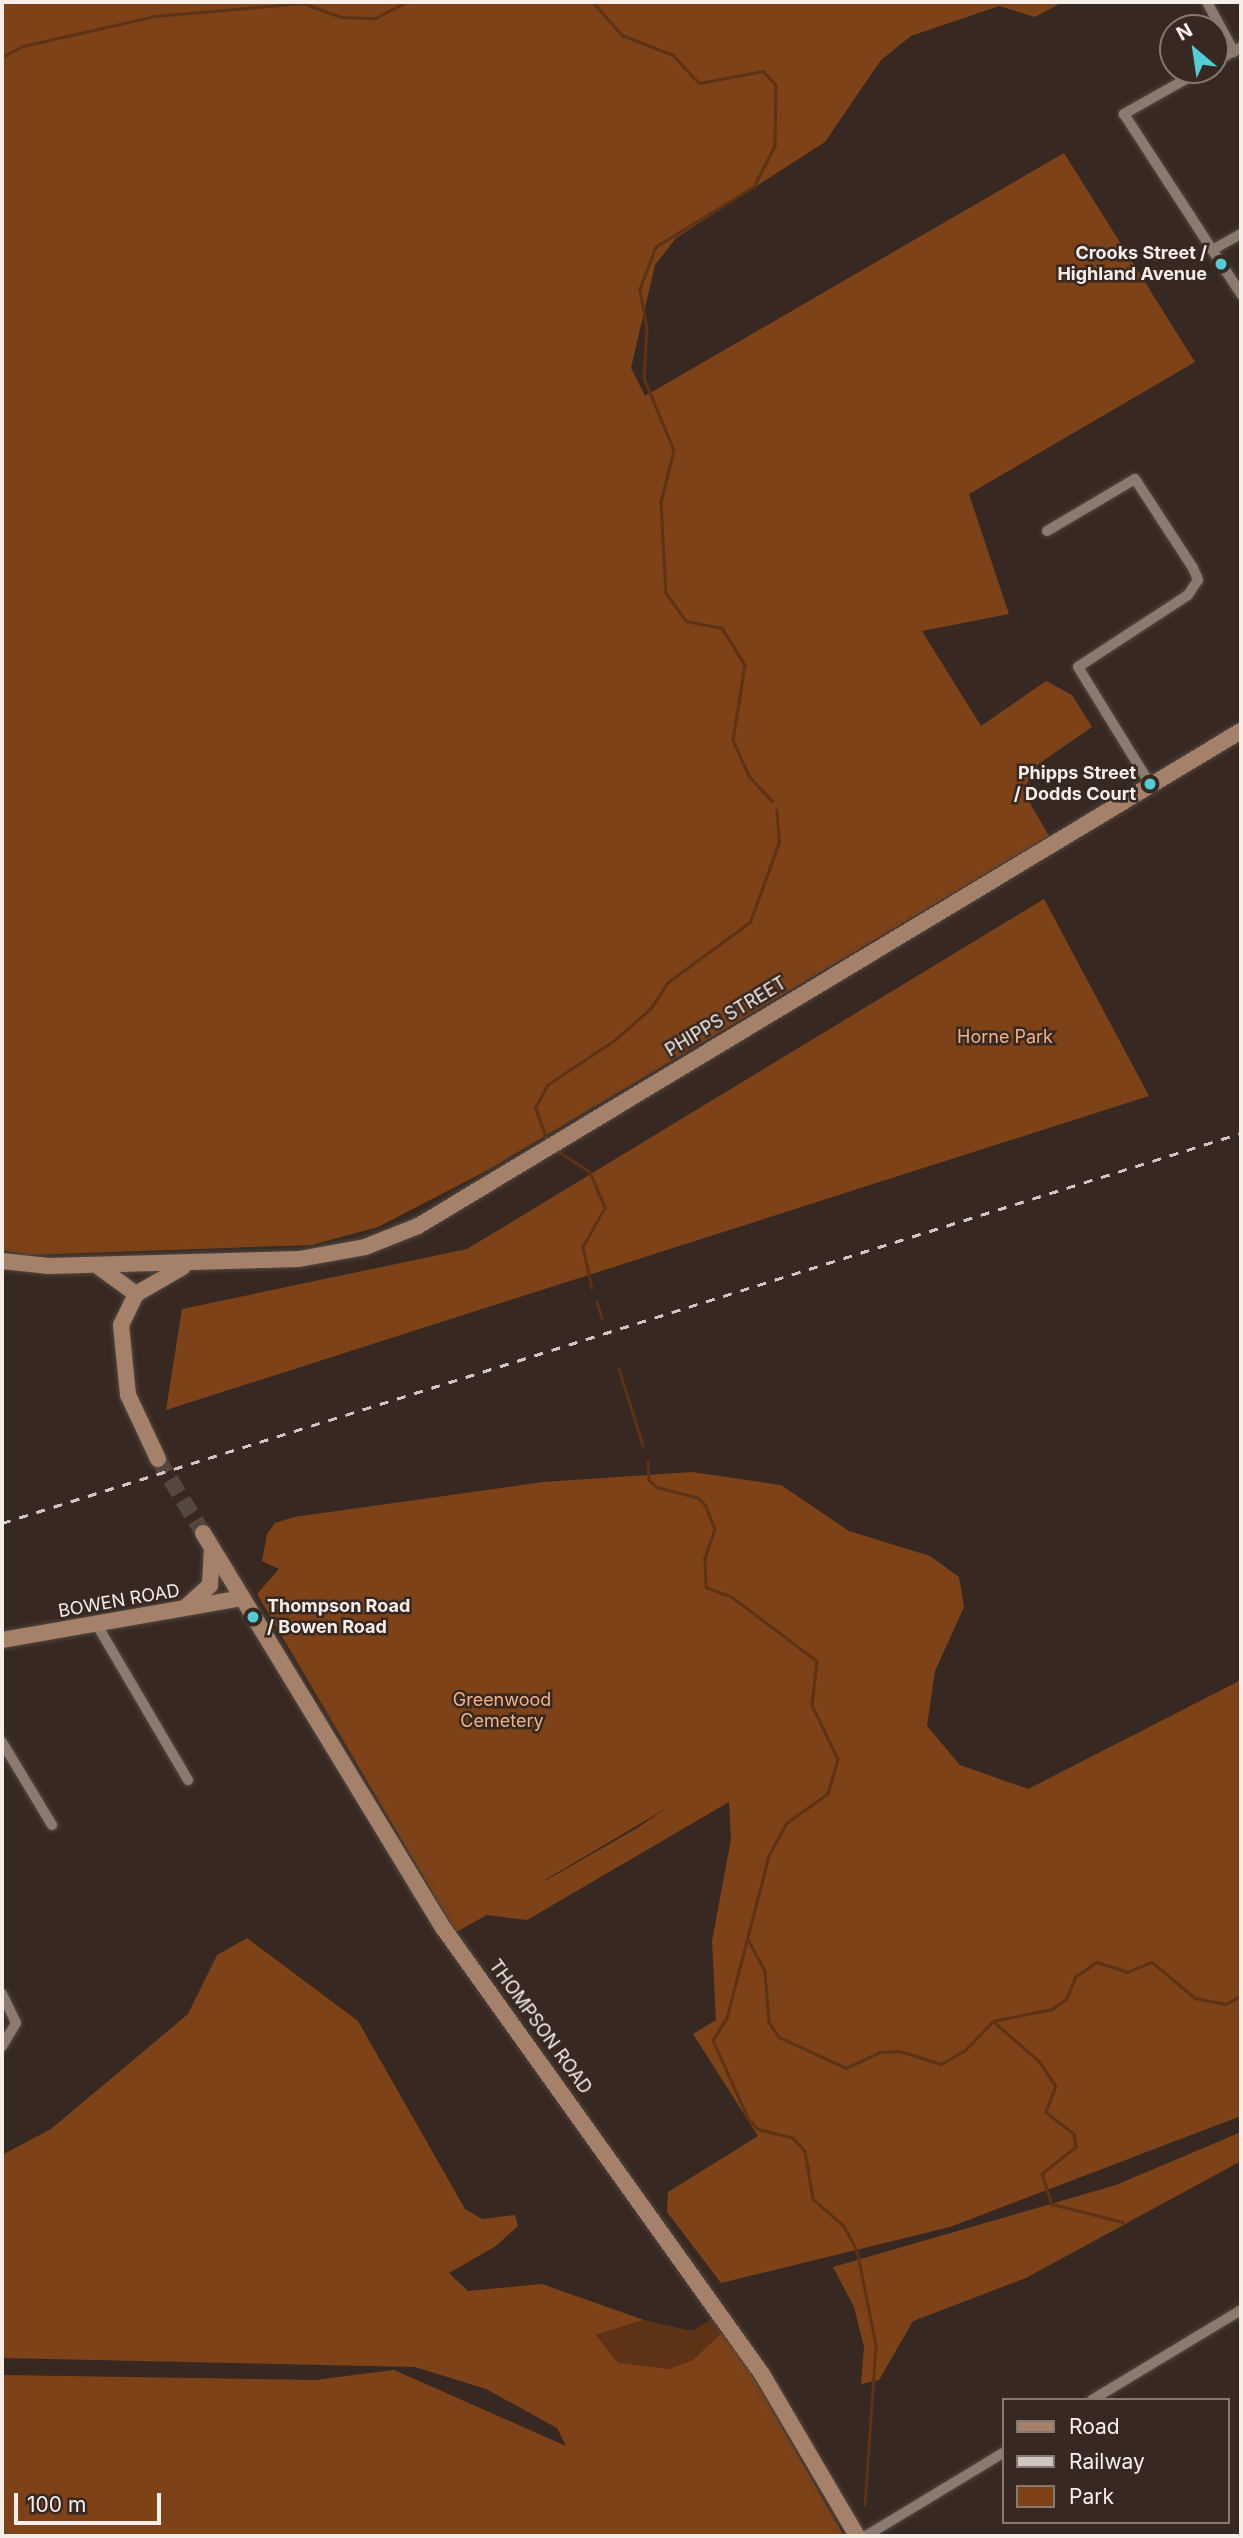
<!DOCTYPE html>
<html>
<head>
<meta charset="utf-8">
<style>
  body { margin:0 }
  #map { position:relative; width:1243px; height:2538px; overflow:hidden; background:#372921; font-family:Inter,sans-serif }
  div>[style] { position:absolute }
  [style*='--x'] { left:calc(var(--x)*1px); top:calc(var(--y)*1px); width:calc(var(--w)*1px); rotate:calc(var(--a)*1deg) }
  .green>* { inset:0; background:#7d4217 }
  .water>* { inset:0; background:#5d3215 }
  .stream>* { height:2.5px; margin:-1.25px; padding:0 1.25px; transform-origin:1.25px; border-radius:1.25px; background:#5d3215 }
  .secondary-tunnel>* { height:16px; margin-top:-8px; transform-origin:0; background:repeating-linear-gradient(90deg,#54473f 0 16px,transparent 0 24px) }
  .roads { filter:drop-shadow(0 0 2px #524740) drop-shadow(0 0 2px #524740) }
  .street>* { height:10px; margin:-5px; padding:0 5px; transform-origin:5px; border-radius:5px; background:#8a7a70 }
  .secondary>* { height:16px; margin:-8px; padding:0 8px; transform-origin:8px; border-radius:8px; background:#a5816a }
  .rail>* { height:2.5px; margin-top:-1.25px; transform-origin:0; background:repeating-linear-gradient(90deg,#d0c6c1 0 9px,transparent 0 18px) }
  .dots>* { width:19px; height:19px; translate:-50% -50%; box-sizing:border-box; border:4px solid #372921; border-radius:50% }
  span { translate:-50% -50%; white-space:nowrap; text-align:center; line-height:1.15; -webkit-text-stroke:5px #372921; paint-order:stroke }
  .poi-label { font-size:18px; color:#f7eee9; font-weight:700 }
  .right { translate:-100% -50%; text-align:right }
  .left { translate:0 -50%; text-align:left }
  .street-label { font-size:18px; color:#f7eee9 }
  .park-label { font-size:18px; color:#f2b189 }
  .frame { position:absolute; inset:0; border:4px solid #f7eee9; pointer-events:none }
  .legend { position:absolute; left:1002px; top:2398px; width:228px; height:126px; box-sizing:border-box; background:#372921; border:2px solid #847871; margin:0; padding:9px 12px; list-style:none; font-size:21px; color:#f7eee9 }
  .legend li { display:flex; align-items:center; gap:14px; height:35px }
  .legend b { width:35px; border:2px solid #847871 }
  .north { position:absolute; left:1159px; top:14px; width:70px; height:70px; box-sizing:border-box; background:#372921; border:2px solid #847871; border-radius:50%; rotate:331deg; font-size:19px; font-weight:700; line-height:28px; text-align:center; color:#f7eee9 }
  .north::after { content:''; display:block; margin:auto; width:24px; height:32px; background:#52ccd5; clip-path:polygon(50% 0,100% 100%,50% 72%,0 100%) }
  .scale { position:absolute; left:14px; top:2493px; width:147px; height:32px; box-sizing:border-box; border:4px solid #f7eee9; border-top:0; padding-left:9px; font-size:21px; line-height:24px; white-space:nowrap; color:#f7eee9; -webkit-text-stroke:5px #372921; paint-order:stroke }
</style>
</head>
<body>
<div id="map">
  <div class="green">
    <i style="clip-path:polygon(2px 2px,1063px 2px,1035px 17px,999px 6px,911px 36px,881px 60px,825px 142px,676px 238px,655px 265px,631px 368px,645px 396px,1064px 153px,1195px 362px,969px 494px,1009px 614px,922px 631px,981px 726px,1046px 681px,1072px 695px,1092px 727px,1037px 765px,1023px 791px,1049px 836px,488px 1170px,378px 1227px,312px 1245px,28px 1255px,2px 1250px)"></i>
    <i style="clip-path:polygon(1044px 899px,1149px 1096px,166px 1410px,182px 1309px,467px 1249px)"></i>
    <i style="clip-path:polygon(evenodd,692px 1472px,781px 1485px,849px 1531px,930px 1556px,959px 1577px,964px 1607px,935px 1671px,927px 1726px,960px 1765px,1028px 1789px,1241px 1680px,1241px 2116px,950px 2227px,721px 2283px,667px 2212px,668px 2192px,758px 2136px,693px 2034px,716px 2020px,712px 1941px,731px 1839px,729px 1802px,527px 1920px,487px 1915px,456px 1932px,257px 1594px,279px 1569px,262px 1561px,267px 1534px,275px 1523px,294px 1517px,543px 1482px,692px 1472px,665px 1809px,637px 1828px,545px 1881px,545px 1880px,665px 1809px)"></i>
    <i style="clip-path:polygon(247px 1938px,358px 2021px,465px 2209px,482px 2219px,515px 2215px,518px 2226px,496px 2246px,449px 2273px,468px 2291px,542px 2284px,644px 2320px,596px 2335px,726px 2329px,844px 2536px,2px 2536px,2px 2375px,315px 2380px,394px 2370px,566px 2446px,557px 2428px,486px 2389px,415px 2367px,2px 2358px,2px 2155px,51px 2129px,188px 2014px,217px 1955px)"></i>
    <i style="clip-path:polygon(1241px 2132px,1241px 2161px,1026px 2278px,913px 2321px,879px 2380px,861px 2384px,864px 2347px,854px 2307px,833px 2267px,1116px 2185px)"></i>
  </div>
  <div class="water">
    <i style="clip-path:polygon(718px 2315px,726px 2329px,693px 2360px,669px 2369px,618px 2363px,596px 2335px,644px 2320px,692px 2331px)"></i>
  </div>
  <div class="stream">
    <i style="--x:593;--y:2;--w:44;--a:48.7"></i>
    <i style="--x:622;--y:35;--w:55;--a:21.4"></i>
    <i style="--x:673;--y:55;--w:38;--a:47"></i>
    <i style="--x:699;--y:83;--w:65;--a:-10.6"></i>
    <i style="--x:763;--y:71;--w:19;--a:47"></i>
    <i style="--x:776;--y:85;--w:61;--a:90.9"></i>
    <i style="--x:775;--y:146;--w:46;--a:117.1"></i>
    <i style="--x:754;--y:187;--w:115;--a:148.5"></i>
    <i style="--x:656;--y:247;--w:45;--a:110.9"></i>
    <i style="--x:640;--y:289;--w:40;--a:80"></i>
    <i style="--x:647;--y:328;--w:50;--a:93.4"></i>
    <i style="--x:644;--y:378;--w:78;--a:67.4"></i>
    <i style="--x:674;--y:450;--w:54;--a:104"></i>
    <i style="--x:661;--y:502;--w:91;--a:86.9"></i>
    <i style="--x:666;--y:593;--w:34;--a:54"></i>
    <i style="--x:686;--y:621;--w:37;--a:11"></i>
    <i style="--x:722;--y:628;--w:44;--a:58.1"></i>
    <i style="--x:745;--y:665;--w:76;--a:99.1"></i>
    <i style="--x:733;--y:740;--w:39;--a:66"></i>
    <i style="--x:749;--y:776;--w:34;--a:47"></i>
    <i style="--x:2;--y:57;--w:24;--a:-28"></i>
    <i style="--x:23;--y:46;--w:135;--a:-12.8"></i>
    <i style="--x:155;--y:16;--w:149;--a:-5"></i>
    <i style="--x:303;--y:3;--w:40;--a:20.2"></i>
    <i style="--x:341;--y:17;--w:34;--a:2"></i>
    <i style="--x:375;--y:18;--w:35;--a:-27"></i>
    <i style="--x:546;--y:1138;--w:32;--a:-110"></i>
    <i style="--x:535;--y:1108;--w:26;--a:-62"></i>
    <i style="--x:547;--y:1085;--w:83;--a:-33.7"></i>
    <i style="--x:616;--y:1039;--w:47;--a:-41.5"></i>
    <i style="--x:651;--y:1008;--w:31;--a:-57"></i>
    <i style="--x:668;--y:982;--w:102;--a:-36.2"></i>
    <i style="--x:750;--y:922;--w:85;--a:-70.1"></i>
    <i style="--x:779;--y:842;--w:32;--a:-95"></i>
    <i style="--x:558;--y:1151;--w:38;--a:33"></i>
    <i style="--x:590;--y:1172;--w:39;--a:67"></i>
    <i style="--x:605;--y:1208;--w:45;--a:119.4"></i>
    <i style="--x:583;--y:1247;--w:42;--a:77.6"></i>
    <i style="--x:597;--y:1301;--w:18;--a:74"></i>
    <i style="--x:606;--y:1331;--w:2;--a:63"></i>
    <i style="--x:619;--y:1369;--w:80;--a:72.5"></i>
    <i style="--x:648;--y:1461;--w:19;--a:87"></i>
    <i style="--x:649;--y:1480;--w:11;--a:41"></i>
    <i style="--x:657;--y:1487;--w:43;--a:14.7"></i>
    <i style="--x:699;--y:1498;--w:11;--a:49"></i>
    <i style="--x:706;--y:1506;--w:25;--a:69"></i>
    <i style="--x:715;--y:1529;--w:31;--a:109"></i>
    <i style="--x:705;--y:1558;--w:29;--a:88"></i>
    <i style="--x:706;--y:1587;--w:28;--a:21"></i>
    <i style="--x:732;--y:1597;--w:106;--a:37"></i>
    <i style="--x:817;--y:1661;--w:44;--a:96.5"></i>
    <i style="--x:812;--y:1705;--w:60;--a:64.3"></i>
    <i style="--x:838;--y:1759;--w:36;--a:106"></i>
    <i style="--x:828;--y:1794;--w:50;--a:144.7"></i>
    <i style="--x:787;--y:1823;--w:38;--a:119"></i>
    <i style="--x:769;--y:1856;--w:167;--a:104.5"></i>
    <i style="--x:727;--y:2018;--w:26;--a:122"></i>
    <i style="--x:713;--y:2040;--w:85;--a:65.8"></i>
    <i style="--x:748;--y:2118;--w:15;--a:48"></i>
    <i style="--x:758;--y:2129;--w:36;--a:14"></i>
    <i style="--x:793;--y:2138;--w:18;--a:47"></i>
    <i style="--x:805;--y:2151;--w:49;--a:80.5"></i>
    <i style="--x:813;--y:2199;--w:41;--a:41.1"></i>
    <i style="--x:844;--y:2226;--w:27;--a:62"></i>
    <i style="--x:857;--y:2250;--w:97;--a:78.7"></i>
    <i style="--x:876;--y:2345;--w:160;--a:93.9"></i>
    <i style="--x:749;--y:1941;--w:34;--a:62"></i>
    <i style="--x:765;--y:1971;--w:51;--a:85.5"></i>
    <i style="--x:769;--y:2022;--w:18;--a:56"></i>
    <i style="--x:779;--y:2037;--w:74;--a:24.8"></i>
    <i style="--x:846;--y:2068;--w:38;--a:-25"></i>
    <i style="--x:880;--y:2052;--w:20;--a:-3"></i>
    <i style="--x:900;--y:2051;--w:43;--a:17.6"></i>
    <i style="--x:941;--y:2064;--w:28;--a:-30"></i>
    <i style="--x:965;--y:2050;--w:40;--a:-46"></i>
    <i style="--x:993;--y:2021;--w:60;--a:-11.5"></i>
    <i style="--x:1052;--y:2009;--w:17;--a:-36"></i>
    <i style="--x:1066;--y:1999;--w:25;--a:-67"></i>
    <i style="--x:1076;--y:1976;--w:25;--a:-34"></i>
    <i style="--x:1097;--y:1962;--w:32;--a:18"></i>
    <i style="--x:1127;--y:1972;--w:27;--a:-22"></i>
    <i style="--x:1152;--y:1962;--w:56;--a:39.9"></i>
    <i style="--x:1195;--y:1998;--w:31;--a:11"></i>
    <i style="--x:1225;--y:2004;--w:18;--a:-27"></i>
    <i style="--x:993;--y:2021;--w:61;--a:41"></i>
    <i style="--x:1039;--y:2061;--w:30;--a:56"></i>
    <i style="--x:1056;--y:2086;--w:28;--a:111"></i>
    <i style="--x:1046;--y:2112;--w:36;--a:38"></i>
    <i style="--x:1074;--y:2134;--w:13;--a:81"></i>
    <i style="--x:1076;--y:2147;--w:43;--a:141.5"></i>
    <i style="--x:1042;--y:2174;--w:32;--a:72"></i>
    <i style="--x:1052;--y:2204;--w:73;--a:14.2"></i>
    <i style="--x:845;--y:2536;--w:1;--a:-45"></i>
  </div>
  <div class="secondary-tunnel">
    <i style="--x:158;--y:1459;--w:87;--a:58.7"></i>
  </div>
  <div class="roads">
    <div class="street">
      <i style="--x:1207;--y:2;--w:57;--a:61.6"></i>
      <i style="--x:1215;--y:62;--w:30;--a:-30"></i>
      <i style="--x:1202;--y:70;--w:90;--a:150.6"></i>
      <i style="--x:1124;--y:114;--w:215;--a:57"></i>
      <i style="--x:1212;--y:250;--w:33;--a:-29"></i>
      <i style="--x:1047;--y:531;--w:102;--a:-30.6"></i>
      <i style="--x:1135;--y:479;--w:106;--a:56.9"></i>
      <i style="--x:1193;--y:568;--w:13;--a:67"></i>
      <i style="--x:1198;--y:580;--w:18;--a:124"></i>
      <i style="--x:1188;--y:595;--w:131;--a:146.8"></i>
      <i style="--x:1078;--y:667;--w:137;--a:58.4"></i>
      <i style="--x:97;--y:1625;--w:180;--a:59.6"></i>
      <i style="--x:2;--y:1742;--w:97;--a:58.9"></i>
      <i style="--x:2;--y:1994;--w:32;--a:64"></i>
      <i style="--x:16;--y:2023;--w:27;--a:121"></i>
      <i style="--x:1092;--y:2400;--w:174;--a:-31.1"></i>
      <i style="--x:866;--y:2536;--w:160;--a:-31.2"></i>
    </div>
    <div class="secondary">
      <i style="--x:2;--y:1261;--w:47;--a:6.1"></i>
      <i style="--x:49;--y:1266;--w:250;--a:-1.6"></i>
      <i style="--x:299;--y:1259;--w:67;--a:-10.3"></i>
      <i style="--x:365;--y:1247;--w:57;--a:-21.6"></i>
      <i style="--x:418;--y:1226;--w:960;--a:-31.03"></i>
      <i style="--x:99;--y:1267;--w:46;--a:36.1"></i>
      <i style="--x:158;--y:1459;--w:71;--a:-115.1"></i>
      <i style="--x:128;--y:1395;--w:70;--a:-95.7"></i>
      <i style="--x:121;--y:1325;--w:34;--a:-64"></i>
      <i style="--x:136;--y:1294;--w:54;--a:-29.9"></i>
      <i style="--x:203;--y:1533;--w:464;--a:58.7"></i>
      <i style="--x:444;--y:1929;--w:547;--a:54.45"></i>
      <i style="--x:762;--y:2374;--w:188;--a:59.6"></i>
      <i style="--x:187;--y:1606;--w:31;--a:-42"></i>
      <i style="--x:210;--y:1585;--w:33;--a:-87"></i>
      <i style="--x:2;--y:1640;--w:244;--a:-9.9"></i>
    </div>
  </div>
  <div class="rail">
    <i style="--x:2;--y:1523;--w:1299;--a:-17.47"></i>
  </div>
  <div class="dots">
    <i style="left:1221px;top:264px;background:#52ccd5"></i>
    <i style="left:1150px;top:784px;background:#52ccd5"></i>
    <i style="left:253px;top:1617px;background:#52ccd5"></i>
  </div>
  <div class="poi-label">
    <span class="right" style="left:1207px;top:264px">Crooks Street /<br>Highland Avenue</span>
    <span class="right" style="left:1136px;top:784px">Phipps Street<br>/ Dodds Court</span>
    <span class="left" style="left:267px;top:1617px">Thompson Road<br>/ Bowen Road</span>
  </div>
  <div class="street-label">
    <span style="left:726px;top:1017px;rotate:-31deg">PHIPPS STREET</span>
    <span style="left:119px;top:1601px;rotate:-10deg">BOWEN ROAD</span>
    <span style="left:540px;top:2027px;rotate:54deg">THOMPSON ROAD</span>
  </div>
  <div class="park-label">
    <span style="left:1005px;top:1037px">Horne Park</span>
    <span style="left:502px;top:1711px">Greenwood<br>Cemetery</span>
  </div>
  <div class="frame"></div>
  <ul class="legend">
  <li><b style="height:9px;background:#a5816a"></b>Road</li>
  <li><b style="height:9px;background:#d0c6c1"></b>Railway</li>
  <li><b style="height:19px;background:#7d4217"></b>Park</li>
  </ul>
  <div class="north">N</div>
  <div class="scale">100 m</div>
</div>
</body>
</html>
